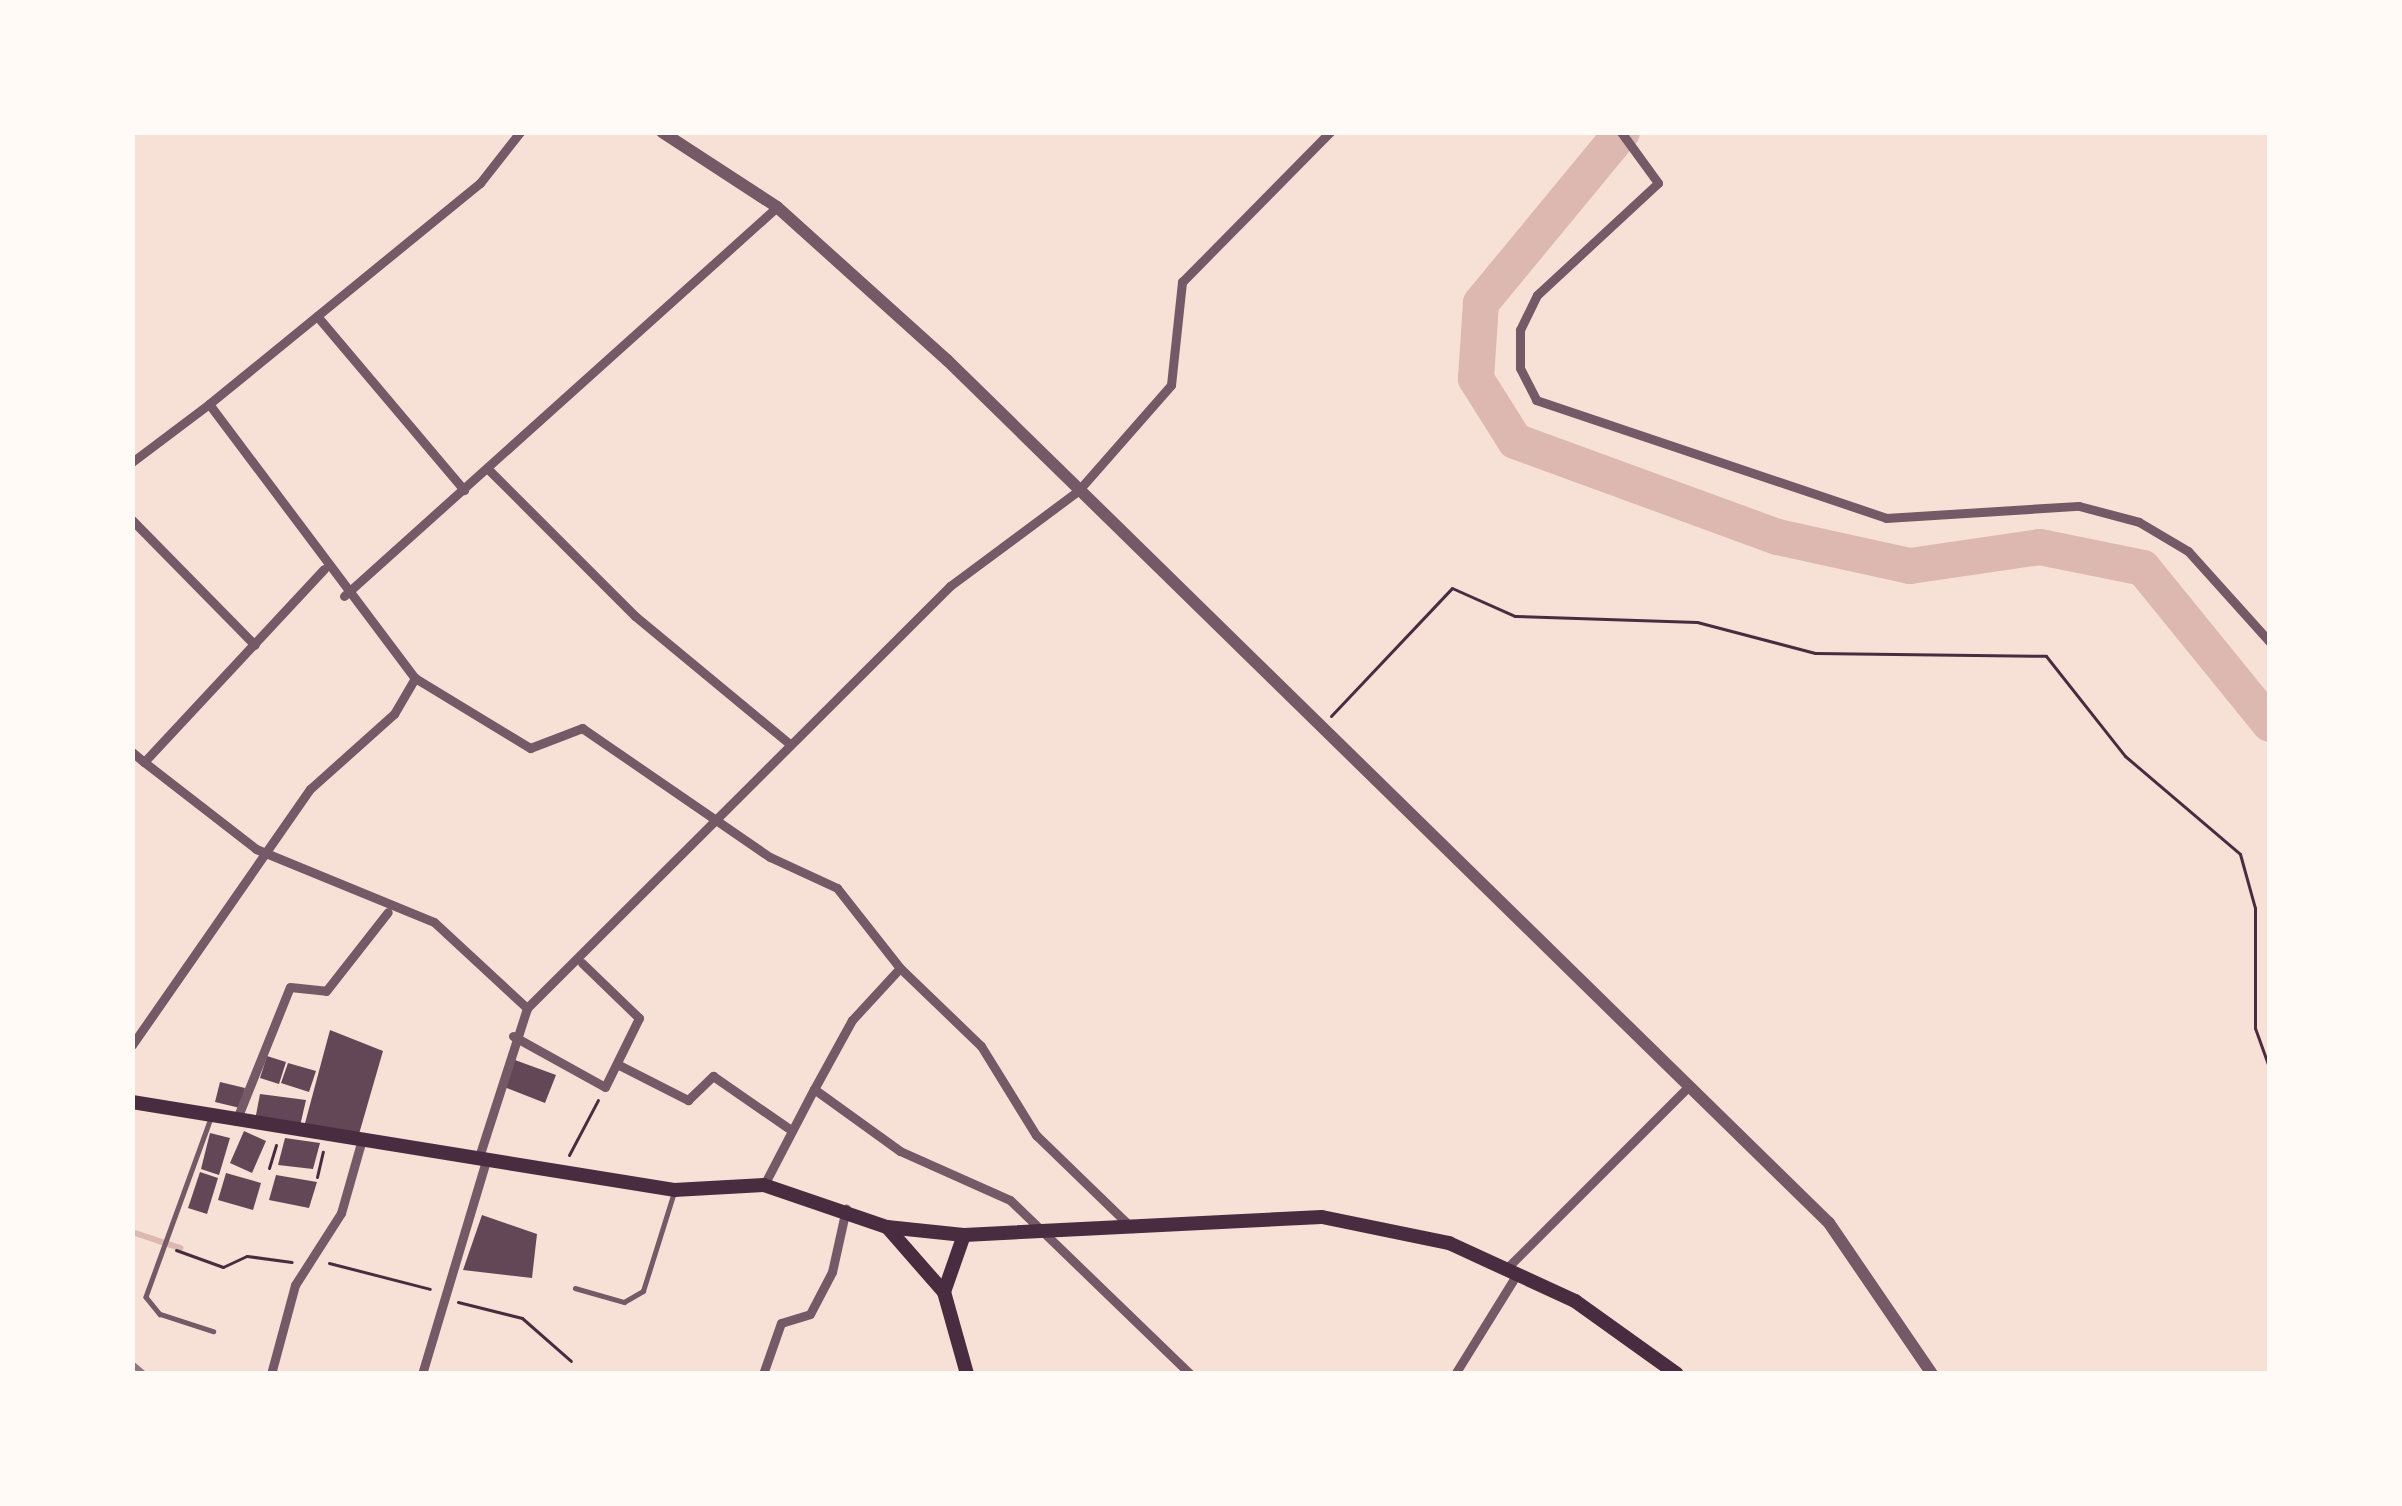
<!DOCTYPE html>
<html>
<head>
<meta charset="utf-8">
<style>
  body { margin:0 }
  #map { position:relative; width:2402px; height:1506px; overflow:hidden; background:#f7e1d7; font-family:"Roboto Condensed",sans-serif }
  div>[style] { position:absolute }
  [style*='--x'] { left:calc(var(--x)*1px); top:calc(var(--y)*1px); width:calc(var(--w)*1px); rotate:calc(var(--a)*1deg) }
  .stream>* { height:6px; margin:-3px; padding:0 3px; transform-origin:3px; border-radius:3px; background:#dcb8b0 }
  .river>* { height:36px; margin:-18px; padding:0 18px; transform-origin:18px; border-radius:18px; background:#dcb8b0 }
  .building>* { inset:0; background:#644757 }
  .path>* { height:3px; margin:-1.5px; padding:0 1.5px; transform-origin:1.5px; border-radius:1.5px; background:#4a2c40 }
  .service>* { height:4.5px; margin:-2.25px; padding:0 2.25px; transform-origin:2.25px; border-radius:2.25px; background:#755966 }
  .minor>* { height:9px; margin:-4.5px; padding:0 4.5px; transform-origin:4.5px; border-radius:4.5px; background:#755966 }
  .tertiary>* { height:12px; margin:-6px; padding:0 6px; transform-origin:6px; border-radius:6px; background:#755966 }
  .secondary>* { height:14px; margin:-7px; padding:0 7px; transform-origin:7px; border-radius:7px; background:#4a2c40 }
  .rail>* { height:6px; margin:-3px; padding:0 3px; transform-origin:3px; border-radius:3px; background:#8f747c }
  span { translate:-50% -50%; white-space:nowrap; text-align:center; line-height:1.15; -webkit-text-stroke:12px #fffaf5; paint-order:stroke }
  .frame { position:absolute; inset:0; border:135px solid #fffaf5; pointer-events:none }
</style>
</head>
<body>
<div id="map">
  <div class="stream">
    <i style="--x:132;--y:1232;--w:51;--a:18.4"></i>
  </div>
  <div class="river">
    <i style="--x:1622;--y:132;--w:222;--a:129.5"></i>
    <i style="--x:1481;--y:303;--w:76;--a:93.8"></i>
    <i style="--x:1476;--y:379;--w:73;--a:57.8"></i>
    <i style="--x:1515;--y:441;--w:280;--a:20.1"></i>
    <i style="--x:1778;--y:537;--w:135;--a:12.4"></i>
    <i style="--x:1910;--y:566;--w:131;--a:-8.3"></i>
    <i style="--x:2040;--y:547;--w:105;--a:11.5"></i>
    <i style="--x:2143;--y:568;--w:201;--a:50.9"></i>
  </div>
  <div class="building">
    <i style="clip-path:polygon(330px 1030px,383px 1051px,359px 1134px,304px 1127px)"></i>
    <i style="clip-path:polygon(267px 1056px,286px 1062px,279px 1084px,260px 1078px)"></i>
    <i style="clip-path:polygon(515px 1060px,556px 1075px,545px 1103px,504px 1087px)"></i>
    <i style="clip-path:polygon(288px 1063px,316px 1071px,309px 1092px,281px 1083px)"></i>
    <i style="clip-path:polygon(220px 1082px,245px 1088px,240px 1108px,215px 1102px)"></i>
    <i style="clip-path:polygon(260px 1094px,306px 1100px,300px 1126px,255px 1120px)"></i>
    <i style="clip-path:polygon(244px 1131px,266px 1141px,252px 1173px,230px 1163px)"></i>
    <i style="clip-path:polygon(210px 1133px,230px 1138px,219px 1175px,201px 1169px)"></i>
    <i style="clip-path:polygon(285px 1138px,320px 1143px,313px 1169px,278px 1165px)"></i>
    <i style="clip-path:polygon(200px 1172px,218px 1178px,207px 1214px,188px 1208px)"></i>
    <i style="clip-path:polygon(226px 1173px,261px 1183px,253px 1210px,218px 1200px)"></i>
    <i style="clip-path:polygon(276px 1175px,317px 1182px,309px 1208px,269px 1200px)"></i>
    <i style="clip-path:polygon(482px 1215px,537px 1234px,532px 1278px,463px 1270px)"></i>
  </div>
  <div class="path">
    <i style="--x:1331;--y:716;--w:176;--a:-46.6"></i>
    <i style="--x:1452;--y:588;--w:69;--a:24"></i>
    <i style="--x:1515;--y:616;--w:182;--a:1.9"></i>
    <i style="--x:1697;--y:622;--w:122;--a:14.7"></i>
    <i style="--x:1815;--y:653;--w:231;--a:0.7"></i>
    <i style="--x:2046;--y:656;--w:127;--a:51.7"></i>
    <i style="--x:2125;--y:756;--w:151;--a:40.4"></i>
    <i style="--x:2240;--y:854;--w:56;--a:74.5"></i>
    <i style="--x:2255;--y:908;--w:120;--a:90"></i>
    <i style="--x:2255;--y:1028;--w:45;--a:70.3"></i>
    <i style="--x:569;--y:1155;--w:62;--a:-62.2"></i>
    <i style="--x:269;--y:1168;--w:24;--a:-73"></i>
    <i style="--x:317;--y:1177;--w:26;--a:-77"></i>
    <i style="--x:176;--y:1250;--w:50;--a:19.9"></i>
    <i style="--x:223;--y:1267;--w:26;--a:-25"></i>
    <i style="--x:247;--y:1256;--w:45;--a:7.6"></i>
    <i style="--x:329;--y:1263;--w:104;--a:14.4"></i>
    <i style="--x:458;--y:1302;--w:66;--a:14"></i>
    <i style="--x:522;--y:1318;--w:65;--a:41.3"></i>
  </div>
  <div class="service">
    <i style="--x:210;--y:1121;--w:187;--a:110"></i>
    <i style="--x:146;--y:1297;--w:22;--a:51"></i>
    <i style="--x:160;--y:1314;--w:56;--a:17.8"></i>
    <i style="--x:575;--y:1288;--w:51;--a:15.9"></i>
    <i style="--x:624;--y:1302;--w:22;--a:-30"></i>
    <i style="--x:643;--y:1291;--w:101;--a:-72.6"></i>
  </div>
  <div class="minor">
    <i style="--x:1621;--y:132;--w:63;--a:54"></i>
    <i style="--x:1658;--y:183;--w:165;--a:137.2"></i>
    <i style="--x:1537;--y:295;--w:39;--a:116"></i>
    <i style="--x:1520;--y:330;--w:38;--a:90"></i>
    <i style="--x:1520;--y:368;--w:36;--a:63"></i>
    <i style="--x:1536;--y:400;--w:369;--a:18.6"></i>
    <i style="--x:1886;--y:518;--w:193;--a:-3.6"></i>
    <i style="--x:2079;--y:506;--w:62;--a:14.9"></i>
    <i style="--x:2139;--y:522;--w:57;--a:30.6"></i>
    <i style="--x:2188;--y:551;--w:122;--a:48"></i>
    <i style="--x:317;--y:316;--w:228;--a:49.8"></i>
    <i style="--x:209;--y:404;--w:350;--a:-39.2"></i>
    <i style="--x:480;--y:183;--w:65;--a:-51.9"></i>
    <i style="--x:132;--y:462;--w:96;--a:-37"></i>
    <i style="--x:209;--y:404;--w:343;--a:53.1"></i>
    <i style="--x:415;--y:678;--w:135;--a:31.3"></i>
    <i style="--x:530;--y:748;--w:56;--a:-21"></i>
    <i style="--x:582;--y:728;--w:228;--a:34.5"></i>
    <i style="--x:770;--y:857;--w:74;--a:24.8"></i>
    <i style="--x:837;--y:888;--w:102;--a:51.8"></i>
    <i style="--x:900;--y:968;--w:71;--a:132.7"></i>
    <i style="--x:852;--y:1020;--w:79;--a:118.8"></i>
    <i style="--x:814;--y:1089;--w:106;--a:35.8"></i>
    <i style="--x:900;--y:1151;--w:120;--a:24"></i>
    <i style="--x:1010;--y:1200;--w:250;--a:44"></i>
    <i style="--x:490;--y:471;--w:205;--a:45"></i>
    <i style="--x:635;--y:616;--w:201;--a:39.6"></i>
    <i style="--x:132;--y:520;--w:175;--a:45.5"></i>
    <i style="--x:344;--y:596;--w:582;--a:-41.94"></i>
    <i style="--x:132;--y:752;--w:16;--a:40"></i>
    <i style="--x:144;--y:762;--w:264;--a:-47"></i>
    <i style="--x:144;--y:762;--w:142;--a:37.8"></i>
    <i style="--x:256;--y:849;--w:192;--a:22.3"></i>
    <i style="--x:434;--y:922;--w:127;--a:42.8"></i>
    <i style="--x:900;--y:968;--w:112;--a:43.9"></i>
    <i style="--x:981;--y:1046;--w:105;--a:58.3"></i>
    <i style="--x:1036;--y:1135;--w:134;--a:44.1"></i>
    <i style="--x:513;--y:1036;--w:105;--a:29"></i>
    <i style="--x:605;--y:1087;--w:77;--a:-63.8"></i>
    <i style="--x:639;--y:1018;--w:79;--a:-136"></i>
    <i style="--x:132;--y:1045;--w:312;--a:-55.2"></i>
    <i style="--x:310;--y:789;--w:113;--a:-41.8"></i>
    <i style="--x:394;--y:714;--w:42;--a:-59.7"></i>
    <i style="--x:617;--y:1064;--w:80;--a:26.9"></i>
    <i style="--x:688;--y:1100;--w:35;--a:-44"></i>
    <i style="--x:713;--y:1076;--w:91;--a:34.7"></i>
    <i style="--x:236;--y:1121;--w:144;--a:-68.1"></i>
    <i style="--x:290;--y:987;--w:36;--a:6"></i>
    <i style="--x:326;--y:991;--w:100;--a:-51.9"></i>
    <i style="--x:478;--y:1160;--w:160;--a:-72.1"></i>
    <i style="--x:527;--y:1008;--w:598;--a:-44.93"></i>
    <i style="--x:950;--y:586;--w:159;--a:-36.6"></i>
    <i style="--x:1078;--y:491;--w:141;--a:-48.7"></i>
    <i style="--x:1171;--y:385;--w:104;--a:-83.9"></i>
    <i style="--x:1182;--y:282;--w:211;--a:-45.4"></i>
    <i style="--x:764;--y:1185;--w:108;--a:-62.5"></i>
    <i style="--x:1506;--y:1269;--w:257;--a:-45"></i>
    <i style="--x:271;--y:1374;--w:92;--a:-74.9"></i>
    <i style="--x:295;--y:1285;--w:85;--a:-57.4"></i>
    <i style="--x:341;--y:1213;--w:73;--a:-74.1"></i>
    <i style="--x:422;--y:1374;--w:222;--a:-73.3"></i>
    <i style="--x:763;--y:1374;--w:54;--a:-70.6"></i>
    <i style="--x:781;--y:1323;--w:30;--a:-17"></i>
    <i style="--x:810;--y:1314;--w:47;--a:-62.4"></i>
    <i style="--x:832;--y:1272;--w:65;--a:-77.5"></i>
    <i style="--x:1455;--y:1374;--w:118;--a:-58.2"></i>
  </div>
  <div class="tertiary">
    <i style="--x:662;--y:132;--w:137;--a:33.1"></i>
    <i style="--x:777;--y:207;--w:229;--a:42"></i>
    <i style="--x:947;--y:360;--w:1234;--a:44.38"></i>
    <i style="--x:1829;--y:1223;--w:183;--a:55.7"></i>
  </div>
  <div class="secondary">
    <i style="--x:132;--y:1102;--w:549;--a:9.22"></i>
    <i style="--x:674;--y:1190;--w:90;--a:-3.2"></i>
    <i style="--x:764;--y:1185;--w:130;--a:18.9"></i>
    <i style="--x:887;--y:1227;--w:77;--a:5.9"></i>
    <i style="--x:964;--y:1235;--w:358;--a:-2.9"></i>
    <i style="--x:1322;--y:1217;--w:130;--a:11.6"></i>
    <i style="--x:1449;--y:1243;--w:139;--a:24.7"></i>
    <i style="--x:1575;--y:1301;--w:125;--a:35.6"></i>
    <i style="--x:887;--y:1227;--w:86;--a:48.8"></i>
    <i style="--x:944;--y:1292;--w:85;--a:74.3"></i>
    <i style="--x:944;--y:1292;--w:60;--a:-70.7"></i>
  </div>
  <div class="rail">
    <i style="--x:132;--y:1364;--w:16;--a:40"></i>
  </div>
  <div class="frame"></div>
</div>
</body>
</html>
